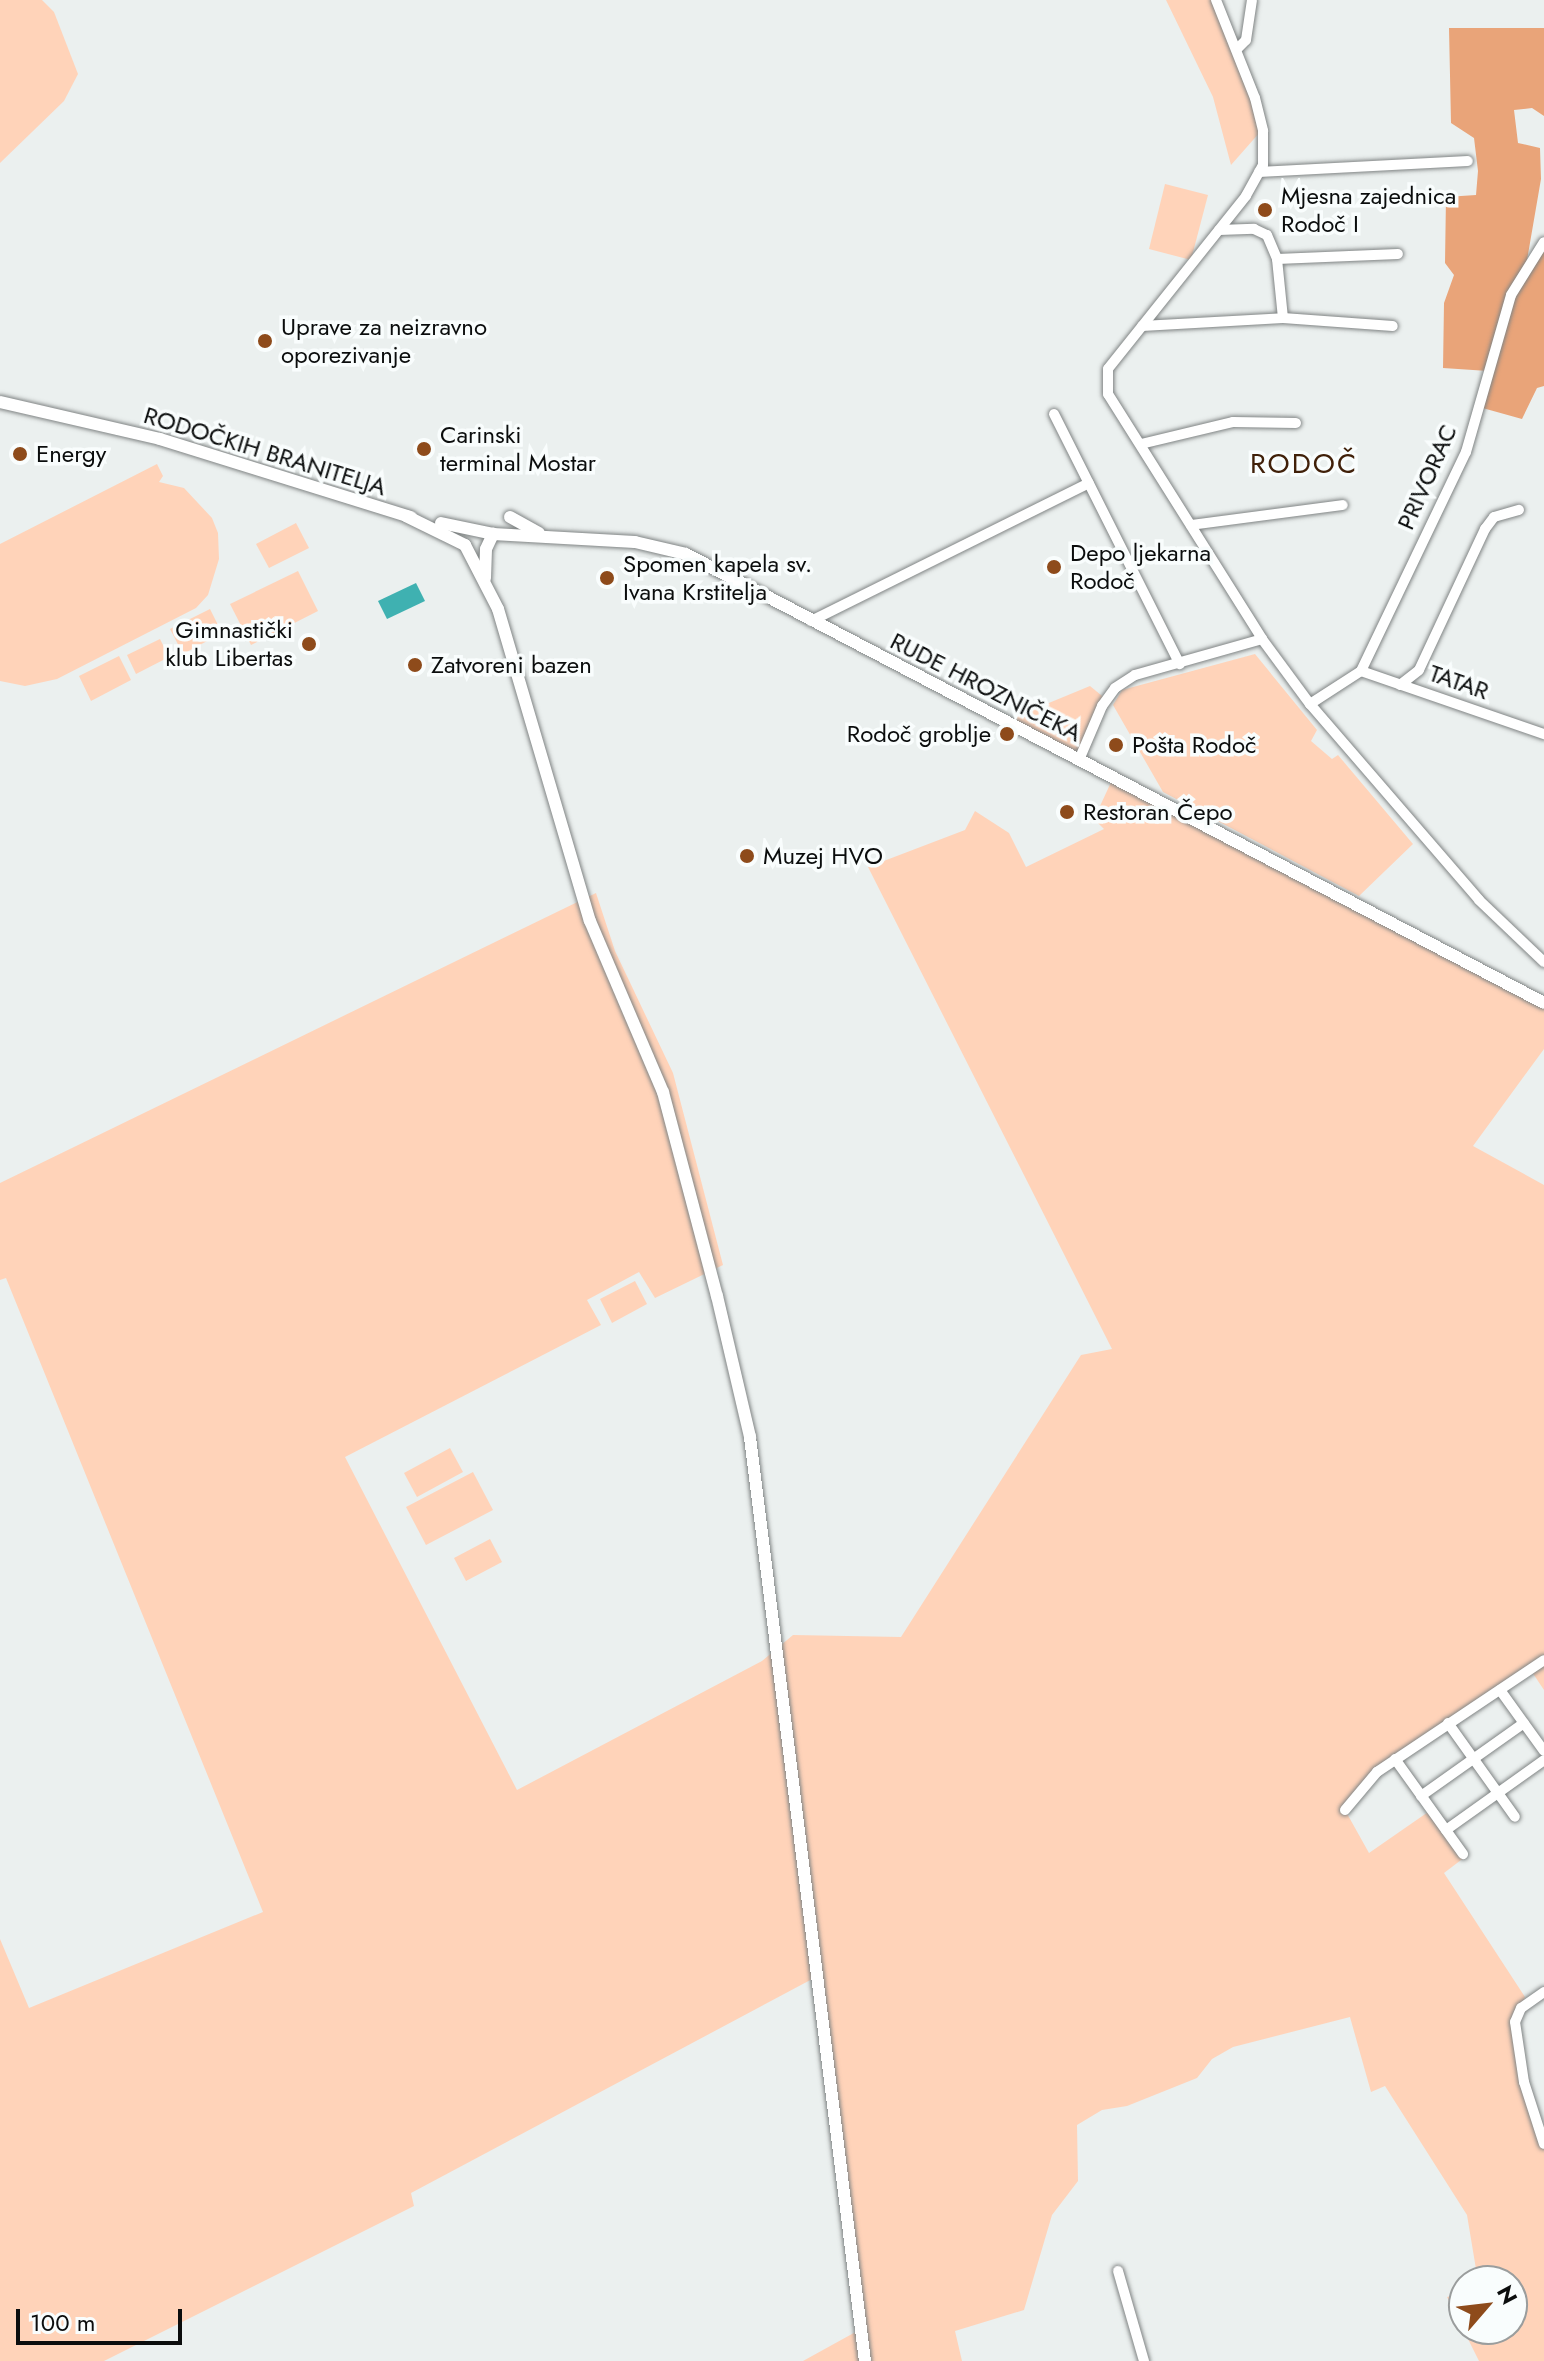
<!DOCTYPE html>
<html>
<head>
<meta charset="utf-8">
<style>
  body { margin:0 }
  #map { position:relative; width:1544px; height:2361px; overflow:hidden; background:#ebf0ef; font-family:Jost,sans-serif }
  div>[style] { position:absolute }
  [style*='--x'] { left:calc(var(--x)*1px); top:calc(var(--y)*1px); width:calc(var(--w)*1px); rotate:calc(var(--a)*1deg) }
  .green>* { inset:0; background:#ffd3b9 }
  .forest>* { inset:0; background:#e9a479 }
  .water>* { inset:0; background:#3fb1b1 }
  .roads { filter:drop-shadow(0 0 2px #808484) drop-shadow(0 0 2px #808484) }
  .minor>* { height:10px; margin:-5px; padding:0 5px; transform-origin:5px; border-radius:5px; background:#fff }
  .tertiary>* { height:12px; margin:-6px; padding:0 6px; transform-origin:6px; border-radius:6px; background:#fff }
  .dots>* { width:22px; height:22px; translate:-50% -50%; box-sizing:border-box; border:4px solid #f9fdfd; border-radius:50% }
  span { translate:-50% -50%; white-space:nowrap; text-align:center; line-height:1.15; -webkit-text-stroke:7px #f9fdfd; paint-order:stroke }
  .poi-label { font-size:24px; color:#0b0d0d }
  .left { translate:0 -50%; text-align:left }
  .right { translate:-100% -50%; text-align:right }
  .street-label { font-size:24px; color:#0b0d0d }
  .quarter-label { font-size:28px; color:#402009; letter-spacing:2px }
  .north { position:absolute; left:1448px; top:2265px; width:80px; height:80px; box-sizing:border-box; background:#f9fdfd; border:2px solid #9a9d9d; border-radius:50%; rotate:62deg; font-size:22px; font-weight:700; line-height:32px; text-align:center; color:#0b0d0d }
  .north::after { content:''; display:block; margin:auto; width:28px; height:36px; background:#8e4b1b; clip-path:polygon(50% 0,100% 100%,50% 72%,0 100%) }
  .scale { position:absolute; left:16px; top:2309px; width:166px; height:36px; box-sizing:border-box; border:4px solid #0b0d0d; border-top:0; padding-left:10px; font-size:24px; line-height:28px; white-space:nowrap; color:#0b0d0d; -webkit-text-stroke:6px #f9fdfd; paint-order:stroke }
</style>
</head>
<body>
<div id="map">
  <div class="green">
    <i style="clip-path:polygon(0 0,42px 0,54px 12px,78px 74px,64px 101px,0 163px)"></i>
    <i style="clip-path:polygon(1166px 0,1213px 0,1235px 47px,1261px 131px,1231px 165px,1213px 97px)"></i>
    <i style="clip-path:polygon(1165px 184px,1208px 195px,1191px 260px,1149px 249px)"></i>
    <i style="clip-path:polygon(157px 464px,163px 476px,159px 482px,184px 488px,212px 518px,218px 533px,219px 559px,208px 595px,196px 608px,57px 679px,25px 686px,0 681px,0 544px)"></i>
    <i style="clip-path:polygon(296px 523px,309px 548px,269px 568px,256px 544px)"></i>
    <i style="clip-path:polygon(298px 571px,318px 611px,251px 645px,230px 604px)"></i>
    <i style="clip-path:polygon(210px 609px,222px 633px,183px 654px,170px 629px)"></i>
    <i style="clip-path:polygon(160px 639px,169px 657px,136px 674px,127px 655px)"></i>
    <i style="clip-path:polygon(1255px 654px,1317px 730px,1311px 741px,1332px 759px,1338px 755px,1413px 844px,1359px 896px,1163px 792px,1113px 705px,1122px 690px)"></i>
    <i style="clip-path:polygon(119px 656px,131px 680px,91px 701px,79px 676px)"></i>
    <i style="clip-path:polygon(1090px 686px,1107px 700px,1079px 760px,1014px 726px,1015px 717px)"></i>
    <i style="clip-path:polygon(1113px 778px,1544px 1003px,1544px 1049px,1473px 1146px,1544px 1185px,1544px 1690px,1530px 1669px,1395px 1759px,1345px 1810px,1369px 1853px,1431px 1810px,1465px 1857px,1444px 1873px,1525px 1997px,1515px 2022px,1517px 2049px,1544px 2144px,1544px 2361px,1479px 2361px,1447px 2297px,1464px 2292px,1464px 2329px,1512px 2329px,1512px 2281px,1478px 2281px,1467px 2215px,1385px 2086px,1371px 2092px,1350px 2017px,1233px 2047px,1212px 2059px,1197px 2078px,1127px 2106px,1102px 2110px,1077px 2125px,1078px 2181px,1052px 2215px,1024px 2310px,955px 2331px,962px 2361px,803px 2361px,861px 2329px,816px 1977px,411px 2193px,414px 2206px,104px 2361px,0 2361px,0 1939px,29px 2008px,263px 1912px,6px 1278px,0 1280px,0 1183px,596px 893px,615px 951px,673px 1073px,723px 1265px,655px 1298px,639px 1272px,587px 1300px,601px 1325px,345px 1457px,517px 1790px,762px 1661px,793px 1635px,901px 1637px,1081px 1355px,1112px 1349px,868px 867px,965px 830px,975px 811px,1009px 833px,1026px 867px,1104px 829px,1094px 819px)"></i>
    <i style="clip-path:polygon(635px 1281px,647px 1304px,612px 1323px,600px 1299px)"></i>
    <i style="clip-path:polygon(450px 1448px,463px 1472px,417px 1497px,404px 1473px)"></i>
    <i style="clip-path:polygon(473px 1472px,493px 1510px,426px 1545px,406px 1507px)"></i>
    <i style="clip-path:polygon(490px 1539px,502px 1562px,466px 1581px,454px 1558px)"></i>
  </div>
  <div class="forest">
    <i style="clip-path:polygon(1449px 28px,1544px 28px,1544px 116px,1532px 108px,1514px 110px,1518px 143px,1540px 148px,1541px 179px,1526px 266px,1544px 242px,1544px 386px,1537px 388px,1522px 419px,1479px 407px,1488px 371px,1443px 368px,1444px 303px,1454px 275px,1445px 263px,1446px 197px,1476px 195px,1478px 171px,1474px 138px,1451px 123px)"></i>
  </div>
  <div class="water">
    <i style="clip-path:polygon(416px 583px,425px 601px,387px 619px,378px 601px)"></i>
  </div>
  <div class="roads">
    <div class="minor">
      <i style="--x:1216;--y:0;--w:105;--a:68.3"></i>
      <i style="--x:1255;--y:98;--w:34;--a:76"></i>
      <i style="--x:1263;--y:131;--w:34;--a:90"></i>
      <i style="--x:1263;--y:165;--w:35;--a:119"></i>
      <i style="--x:1246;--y:196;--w:221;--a:128.6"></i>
      <i style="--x:1108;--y:369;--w:25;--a:90"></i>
      <i style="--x:1108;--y:394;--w:289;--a:57.8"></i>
      <i style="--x:1262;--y:639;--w:81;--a:53.6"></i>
      <i style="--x:1310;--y:704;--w:259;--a:49.2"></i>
      <i style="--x:1479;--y:900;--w:90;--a:43.6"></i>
      <i style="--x:1238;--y:48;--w:11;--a:-45"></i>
      <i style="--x:1246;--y:40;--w:40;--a:-81.5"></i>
      <i style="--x:1259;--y:172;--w:209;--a:-3"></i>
      <i style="--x:1219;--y:230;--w:35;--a:-2"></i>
      <i style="--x:1254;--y:229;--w:14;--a:25"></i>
      <i style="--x:1267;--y:235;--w:26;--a:67"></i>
      <i style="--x:1277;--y:259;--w:59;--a:84.2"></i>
      <i style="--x:1277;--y:259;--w:121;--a:-2.4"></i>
      <i style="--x:1142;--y:326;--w:141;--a:-3.2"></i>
      <i style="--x:1283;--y:318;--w:110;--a:4.2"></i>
      <i style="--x:1054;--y:414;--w:280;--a:63.3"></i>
      <i style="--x:1141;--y:444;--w:95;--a:-13.4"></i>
      <i style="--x:1233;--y:422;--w:63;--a:0.9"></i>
      <i style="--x:1191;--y:525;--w:153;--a:-7.5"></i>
      <i style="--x:811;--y:621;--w:310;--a:-26.4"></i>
      <i style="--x:1361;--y:671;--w:194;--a:19"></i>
      <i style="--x:1400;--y:685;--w:24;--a:-38"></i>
      <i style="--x:1419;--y:670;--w:156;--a:-64.9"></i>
      <i style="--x:1485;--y:529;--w:15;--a:-53"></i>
      <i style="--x:1494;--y:517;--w:26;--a:-16"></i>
      <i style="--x:1310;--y:704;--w:61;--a:-32.9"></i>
      <i style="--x:1361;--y:671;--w:243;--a:-64.4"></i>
      <i style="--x:1466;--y:452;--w:163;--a:-74"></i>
      <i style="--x:1511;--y:295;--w:62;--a:-58.1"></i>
      <i style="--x:1079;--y:760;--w:59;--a:-66.9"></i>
      <i style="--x:1102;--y:706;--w:22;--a:-54"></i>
      <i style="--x:1115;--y:688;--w:24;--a:-33"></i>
      <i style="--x:1135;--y:675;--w:132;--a:-15.8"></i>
      <i style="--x:1500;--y:1690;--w:75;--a:54.2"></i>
      <i style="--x:1448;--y:1723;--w:115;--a:54.5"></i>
      <i style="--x:1395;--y:1759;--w:117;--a:54.4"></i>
      <i style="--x:1421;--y:1796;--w:126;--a:-35.3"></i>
      <i style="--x:1345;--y:1810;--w:50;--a:-49.9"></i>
      <i style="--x:1377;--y:1772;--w:201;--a:-33.8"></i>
      <i style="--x:1446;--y:1830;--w:120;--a:-35.5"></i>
      <i style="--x:1544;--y:1992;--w:28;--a:145"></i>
      <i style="--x:1521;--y:2008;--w:15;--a:113"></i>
      <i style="--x:1515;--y:2022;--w:61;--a:81.5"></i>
      <i style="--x:1524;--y:2082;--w:65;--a:72.1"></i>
      <i style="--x:1118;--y:2271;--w:94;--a:73.9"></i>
    </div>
    <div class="tertiary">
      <i style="--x:0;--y:402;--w:164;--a:13"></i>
      <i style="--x:160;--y:439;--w:263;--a:17.3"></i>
      <i style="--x:406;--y:516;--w:66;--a:26.2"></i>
      <i style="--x:465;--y:545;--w:72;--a:62.7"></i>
      <i style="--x:498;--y:609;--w:325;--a:73.6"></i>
      <i style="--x:590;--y:921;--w:186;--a:66.9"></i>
      <i style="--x:663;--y:1092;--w:211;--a:75.2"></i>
      <i style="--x:717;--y:1296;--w:145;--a:76.8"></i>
      <i style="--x:750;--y:1437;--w:931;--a:82.91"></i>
      <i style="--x:510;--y:517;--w:33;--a:29"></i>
      <i style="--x:441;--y:523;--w:53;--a:11.9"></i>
      <i style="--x:493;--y:534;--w:142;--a:3.2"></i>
      <i style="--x:635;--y:542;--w:52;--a:13.2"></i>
      <i style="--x:686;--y:554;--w:968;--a:27.62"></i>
      <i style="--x:485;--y:578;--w:29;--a:-88"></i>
      <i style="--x:486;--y:549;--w:17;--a:-65"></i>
    </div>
  </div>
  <div class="dots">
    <i style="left:1265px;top:210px;background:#8e4b1b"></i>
    <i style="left:265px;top:341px;background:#8e4b1b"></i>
    <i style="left:424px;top:449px;background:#8e4b1b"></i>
    <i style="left:20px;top:454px;background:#8e4b1b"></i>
    <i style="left:1054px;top:567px;background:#8e4b1b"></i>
    <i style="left:607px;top:578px;background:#8e4b1b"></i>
    <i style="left:309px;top:644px;background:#8e4b1b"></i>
    <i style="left:415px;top:665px;background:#8e4b1b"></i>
    <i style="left:1007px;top:734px;background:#8e4b1b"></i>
    <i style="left:1116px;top:745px;background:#8e4b1b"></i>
    <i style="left:1067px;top:812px;background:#8e4b1b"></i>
    <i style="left:747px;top:856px;background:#8e4b1b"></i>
  </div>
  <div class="poi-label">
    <span class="left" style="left:1281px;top:210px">Mjesna zajednica<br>Rodoč I</span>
    <span class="left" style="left:281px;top:341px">Uprave za neizravno<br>oporezivanje</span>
    <span class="left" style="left:440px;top:449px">Carinski<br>terminal Mostar</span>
    <span class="left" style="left:36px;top:454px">Energy</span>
    <span class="left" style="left:1070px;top:567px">Depo ljekarna<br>Rodoč</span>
    <span class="left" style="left:623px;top:578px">Spomen kapela sv.<br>Ivana Krstitelja</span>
    <span class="right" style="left:293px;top:644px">Gimnastički<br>klub Libertas</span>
    <span class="left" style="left:431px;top:665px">Zatvoreni bazen</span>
    <span class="right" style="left:991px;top:734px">Rodoč groblje</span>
    <span class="left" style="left:1132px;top:745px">Pošta Rodoč</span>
    <span class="left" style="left:1083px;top:812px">Restoran Čepo</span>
    <span class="left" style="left:763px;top:856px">Muzej HVO</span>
  </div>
  <div class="street-label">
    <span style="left:265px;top:451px;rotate:17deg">RODOČKIH BRANITELJA</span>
    <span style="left:1427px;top:477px;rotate:-66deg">PRIVORAC</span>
    <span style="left:1459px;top:682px;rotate:19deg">TATAR</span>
    <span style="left:986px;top:687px;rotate:27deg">RUDE HROZNIČEKA</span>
  </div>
  <div class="quarter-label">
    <span style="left:1304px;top:464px">RODOČ</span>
  </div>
  <div class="north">N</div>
  <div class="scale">100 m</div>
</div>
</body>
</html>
